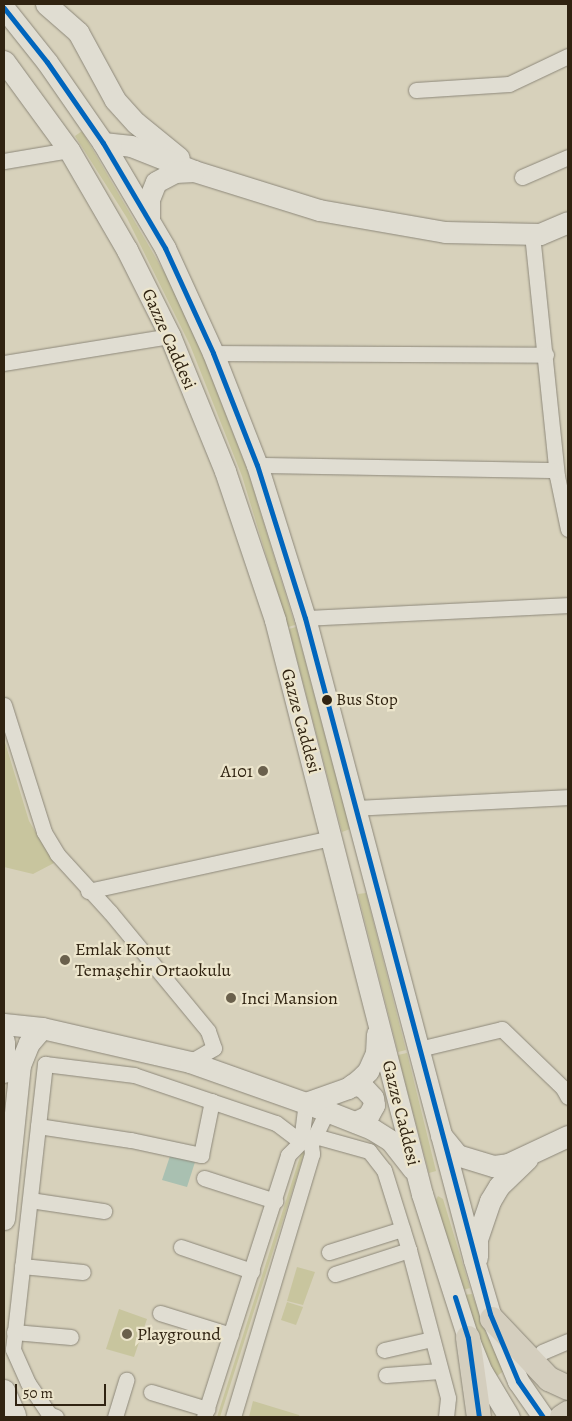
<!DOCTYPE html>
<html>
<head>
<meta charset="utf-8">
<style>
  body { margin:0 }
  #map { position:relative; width:572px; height:1421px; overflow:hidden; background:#d7d1bb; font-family:Alegreya,serif }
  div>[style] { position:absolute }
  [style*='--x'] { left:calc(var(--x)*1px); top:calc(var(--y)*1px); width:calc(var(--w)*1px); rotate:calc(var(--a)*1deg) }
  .green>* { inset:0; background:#c8c59e }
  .water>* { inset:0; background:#a9c0b1 }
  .roads { filter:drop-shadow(0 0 1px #8d887a) drop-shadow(0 0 1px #8d887a) }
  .street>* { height:15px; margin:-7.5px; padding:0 7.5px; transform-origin:7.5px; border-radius:7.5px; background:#e0ddd2 }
  .secondary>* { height:21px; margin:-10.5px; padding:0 10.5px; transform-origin:10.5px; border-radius:10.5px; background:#e0ddd2 }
  .primary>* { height:24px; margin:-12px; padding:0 12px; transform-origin:12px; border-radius:12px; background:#d4cebe }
  .bus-1>* { height:5px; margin:-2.5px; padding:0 2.5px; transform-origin:2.5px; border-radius:2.5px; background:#0065bd }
  .dots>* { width:14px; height:14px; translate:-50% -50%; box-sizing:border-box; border:2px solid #ece5cc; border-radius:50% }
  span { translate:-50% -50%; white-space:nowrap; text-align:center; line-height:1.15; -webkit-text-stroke:4.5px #ece5cc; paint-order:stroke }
  .bus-label { font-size:17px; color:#302311 }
  .left { translate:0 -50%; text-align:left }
  .street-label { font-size:18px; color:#302311 }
  .poi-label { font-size:18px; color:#302311 }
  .right { translate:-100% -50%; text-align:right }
  .frame { position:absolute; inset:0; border:5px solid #302311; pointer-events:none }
  .scale { position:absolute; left:15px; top:1384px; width:91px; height:22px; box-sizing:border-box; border:2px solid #302311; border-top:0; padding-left:6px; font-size:15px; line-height:18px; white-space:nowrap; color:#302311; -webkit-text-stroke:4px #ece5cc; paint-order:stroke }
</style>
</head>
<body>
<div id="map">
  <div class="green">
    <i style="clip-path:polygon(82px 131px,167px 277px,198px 343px,248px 472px,295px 625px,288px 627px,242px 476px,190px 345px,127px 218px,75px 136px)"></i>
    <i style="clip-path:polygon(296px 627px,350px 829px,342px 832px,289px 629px)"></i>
    <i style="clip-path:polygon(4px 739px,29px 821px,54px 863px,33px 874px,4px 867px)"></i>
    <i style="clip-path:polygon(366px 893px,406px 1050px,398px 1052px,358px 894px)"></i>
    <i style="clip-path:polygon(407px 1053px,436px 1171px,429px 1173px,398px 1055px)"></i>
    <i style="clip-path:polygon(304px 1144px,307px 1145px,220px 1417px,217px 1417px)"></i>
    <i style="clip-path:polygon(438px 1196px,443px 1199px,470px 1288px,463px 1290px,435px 1202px)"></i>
    <i style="clip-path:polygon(297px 1267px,315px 1272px,303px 1305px,287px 1301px)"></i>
    <i style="clip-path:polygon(472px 1294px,487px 1336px,509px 1367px,489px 1382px,463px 1295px)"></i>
    <i style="clip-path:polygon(287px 1302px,303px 1307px,296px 1325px,281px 1320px)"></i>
    <i style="clip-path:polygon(119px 1309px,147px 1319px,134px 1357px,106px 1349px)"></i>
    <i style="clip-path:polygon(253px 1401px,299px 1415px,300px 1417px,249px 1417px)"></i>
  </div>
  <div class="water">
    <i style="clip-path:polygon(171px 1153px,195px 1162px,187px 1187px,162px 1180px)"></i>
  </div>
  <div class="roads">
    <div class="street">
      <i style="--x:416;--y:90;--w:93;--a:-3.7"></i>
      <i style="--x:509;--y:84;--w:65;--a:-25.4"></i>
      <i style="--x:4;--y:161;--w:66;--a:-9.6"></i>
      <i style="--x:522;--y:177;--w:50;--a:-23.5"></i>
      <i style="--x:532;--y:234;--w:243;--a:84.1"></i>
      <i style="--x:557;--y:476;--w:54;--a:78.3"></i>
      <i style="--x:213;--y:353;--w:333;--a:0.3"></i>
      <i style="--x:4;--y:363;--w:168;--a:-9.2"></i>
      <i style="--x:257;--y:465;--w:299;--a:1"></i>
      <i style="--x:305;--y:618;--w:263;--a:-2.8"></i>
      <i style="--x:4;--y:705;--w:133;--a:72.5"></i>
      <i style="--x:44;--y:832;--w:26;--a:59"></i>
      <i style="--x:57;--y:854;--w:79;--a:47.6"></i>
      <i style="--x:110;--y:912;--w:154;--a:50.5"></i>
      <i style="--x:208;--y:1031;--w:18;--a:71"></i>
      <i style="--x:214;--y:1048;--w:28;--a:150"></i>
      <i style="--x:354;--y:808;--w:214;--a:-2.9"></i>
      <i style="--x:88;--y:891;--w:250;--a:-12.3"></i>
      <i style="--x:419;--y:1049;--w:85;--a:-13.5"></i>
      <i style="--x:502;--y:1029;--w:85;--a:44"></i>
      <i style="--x:563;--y:1088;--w:10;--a:61"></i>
      <i style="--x:38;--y:1126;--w:94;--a:8.6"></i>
      <i style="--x:131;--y:1140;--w:72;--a:12.1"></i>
      <i style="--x:201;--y:1155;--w:55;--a:-78.5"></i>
      <i style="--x:315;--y:1136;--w:56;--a:15.5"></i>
      <i style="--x:369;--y:1151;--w:24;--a:52"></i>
      <i style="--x:384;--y:1170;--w:84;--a:72.6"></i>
      <i style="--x:409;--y:1250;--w:153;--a:75.2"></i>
      <i style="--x:448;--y:1398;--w:19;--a:96"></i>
      <i style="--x:204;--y:1178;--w:75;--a:17.9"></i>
      <i style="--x:30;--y:1200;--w:75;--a:8.5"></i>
      <i style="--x:181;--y:1247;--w:75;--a:18.7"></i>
      <i style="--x:329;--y:1252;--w:77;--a:-17.5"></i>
      <i style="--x:22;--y:1266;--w:61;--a:5.6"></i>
      <i style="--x:335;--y:1274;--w:78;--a:-18"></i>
      <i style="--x:160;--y:1313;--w:74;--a:17.2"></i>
      <i style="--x:14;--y:1332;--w:57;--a:5"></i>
      <i style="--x:384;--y:1350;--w:49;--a:-12.9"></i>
      <i style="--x:542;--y:1352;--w:28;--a:-23"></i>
      <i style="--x:386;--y:1375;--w:54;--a:-4.2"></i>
      <i style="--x:151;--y:1392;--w:59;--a:16.9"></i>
      <i style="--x:56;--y:1417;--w:8;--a:-157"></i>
      <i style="--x:49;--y:1414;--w:37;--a:-124"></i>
      <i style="--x:28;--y:1383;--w:37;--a:-114"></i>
      <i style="--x:13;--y:1349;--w:287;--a:-83.6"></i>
      <i style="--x:45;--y:1064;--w:90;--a:7"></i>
      <i style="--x:134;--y:1075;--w:150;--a:18.7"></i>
      <i style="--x:276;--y:1123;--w:31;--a:37"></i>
      <i style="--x:115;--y:1417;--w:39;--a:-73"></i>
      <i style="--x:204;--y:1417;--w:275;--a:-72.2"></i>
      <i style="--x:288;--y:1155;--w:18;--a:-45"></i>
      <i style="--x:301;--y:1142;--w:39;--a:-83"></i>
      <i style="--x:233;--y:1417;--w:275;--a:-73.3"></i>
      <i style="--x:312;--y:1154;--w:10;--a:-96"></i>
      <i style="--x:311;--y:1144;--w:37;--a:-64"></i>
    </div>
    <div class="secondary">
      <i style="--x:46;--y:4;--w:43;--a:41.2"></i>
      <i style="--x:78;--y:32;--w:77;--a:61.4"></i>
      <i style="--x:115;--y:100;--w:31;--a:48"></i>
      <i style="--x:136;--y:123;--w:55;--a:39.1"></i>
      <i style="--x:4;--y:8;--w:69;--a:51.5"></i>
      <i style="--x:47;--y:62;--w:98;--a:55.3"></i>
      <i style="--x:103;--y:143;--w:122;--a:59.4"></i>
      <i style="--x:165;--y:248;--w:115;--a:65.4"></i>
      <i style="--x:213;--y:353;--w:120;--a:68.6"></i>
      <i style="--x:257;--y:465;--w:160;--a:72.6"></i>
      <i style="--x:305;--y:618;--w:664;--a:75.25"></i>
      <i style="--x:474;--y:1260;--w:56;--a:73.5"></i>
      <i style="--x:490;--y:1314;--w:73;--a:67.3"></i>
      <i style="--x:518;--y:1381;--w:44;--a:55.2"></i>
      <i style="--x:4;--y:61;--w:110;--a:53.9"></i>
      <i style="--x:69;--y:150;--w:116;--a:59.9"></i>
      <i style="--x:127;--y:250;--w:96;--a:63.4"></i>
      <i style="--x:170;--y:336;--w:146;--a:67.8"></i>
      <i style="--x:225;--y:471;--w:157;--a:71.4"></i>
      <i style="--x:275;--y:620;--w:593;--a:75.64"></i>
      <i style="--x:422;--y:1194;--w:151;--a:72.3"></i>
      <i style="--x:468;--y:1338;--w:37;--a:68"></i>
      <i style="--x:482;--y:1372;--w:52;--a:59"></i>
      <i style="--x:103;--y:143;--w:28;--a:6"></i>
      <i style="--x:131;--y:146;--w:68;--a:21.6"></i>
      <i style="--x:194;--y:171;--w:131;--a:17.3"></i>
      <i style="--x:319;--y:210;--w:128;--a:9.9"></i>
      <i style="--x:445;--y:232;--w:95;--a:1.2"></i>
      <i style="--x:540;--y:234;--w:30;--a:-23"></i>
      <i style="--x:149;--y:218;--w:19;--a:-90"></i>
      <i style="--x:149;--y:199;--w:18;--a:-68"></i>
      <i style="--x:156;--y:182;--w:21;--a:-28"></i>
      <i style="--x:175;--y:172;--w:19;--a:-3"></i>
      <i style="--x:4;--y:1024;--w:38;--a:6"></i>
      <i style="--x:42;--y:1028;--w:152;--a:12.9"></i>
      <i style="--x:190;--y:1062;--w:123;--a:19.5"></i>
      <i style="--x:306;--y:1103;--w:71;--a:21.5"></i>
      <i style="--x:372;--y:1129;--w:22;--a:32"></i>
      <i style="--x:391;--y:1141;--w:36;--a:52"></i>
      <i style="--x:4;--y:1041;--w:31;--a:90"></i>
      <i style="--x:352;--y:1085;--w:10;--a:6"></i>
      <i style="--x:362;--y:1086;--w:16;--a:47"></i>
      <i style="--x:373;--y:1098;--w:7;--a:82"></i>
      <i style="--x:374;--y:1105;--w:13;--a:119"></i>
      <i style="--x:368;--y:1116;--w:14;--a:155"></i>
      <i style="--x:306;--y:1103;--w:45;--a:-19.7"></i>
      <i style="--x:348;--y:1088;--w:14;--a:-36"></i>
      <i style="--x:359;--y:1080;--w:13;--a:-45"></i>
      <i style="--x:368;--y:1071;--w:20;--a:-66"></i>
      <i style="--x:376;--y:1053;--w:19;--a:-87"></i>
      <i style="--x:441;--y:1135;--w:26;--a:51"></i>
      <i style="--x:457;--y:1155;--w:39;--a:17"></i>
      <i style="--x:494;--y:1166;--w:14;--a:-8"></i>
      <i style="--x:508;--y:1164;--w:66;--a:-25"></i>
      <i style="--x:4;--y:1219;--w:155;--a:-84.1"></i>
      <i style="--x:20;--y:1065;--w:24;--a:-68"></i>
      <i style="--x:29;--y:1043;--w:20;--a:-49"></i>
      <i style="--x:477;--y:1257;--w:18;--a:-90"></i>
      <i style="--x:477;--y:1239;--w:40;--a:-71.1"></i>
      <i style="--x:490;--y:1201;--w:17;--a:-59"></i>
      <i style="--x:499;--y:1186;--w:39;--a:-44"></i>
      <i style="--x:4;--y:1390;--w:27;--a:66"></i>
    </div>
    <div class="primary">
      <i style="--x:492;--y:1319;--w:83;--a:46.5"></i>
      <i style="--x:549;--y:1379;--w:21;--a:25"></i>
      <i style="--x:468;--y:1338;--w:80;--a:82.1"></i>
      <i style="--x:562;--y:1417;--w:7;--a:-34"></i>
    </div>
  </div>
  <div class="bus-1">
    <i style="--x:4;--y:8;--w:69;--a:51.5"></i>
    <i style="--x:47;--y:62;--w:98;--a:55.3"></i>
    <i style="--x:103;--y:143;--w:122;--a:59.4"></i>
    <i style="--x:165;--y:248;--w:115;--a:65.4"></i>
    <i style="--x:213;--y:353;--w:120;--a:68.6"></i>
    <i style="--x:257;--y:465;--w:160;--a:72.6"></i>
    <i style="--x:305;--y:618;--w:720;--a:75.11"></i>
    <i style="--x:490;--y:1314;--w:73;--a:67.3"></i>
    <i style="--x:518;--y:1381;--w:44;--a:55.2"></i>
    <i style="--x:455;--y:1297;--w:43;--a:72.4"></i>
    <i style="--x:468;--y:1338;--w:80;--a:82.1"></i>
  </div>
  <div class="dots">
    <i style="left:327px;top:700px;background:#302311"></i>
    <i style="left:263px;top:771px;background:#6a604c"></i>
    <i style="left:65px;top:960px;background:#6a604c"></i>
    <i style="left:231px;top:998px;background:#6a604c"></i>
    <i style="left:127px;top:1334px;background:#6a604c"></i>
  </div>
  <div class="bus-label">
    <span class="left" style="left:336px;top:700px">Bus Stop</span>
  </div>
  <div class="street-label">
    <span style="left:169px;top:339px;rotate:66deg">Gazze Caddesi</span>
    <span style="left:301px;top:721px;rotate:75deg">Gazze Caddesi</span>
    <span style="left:401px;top:1113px;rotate:76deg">Gazze Caddesi</span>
  </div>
  <div class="poi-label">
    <span class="right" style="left:253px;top:771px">A101</span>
    <span class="left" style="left:75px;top:960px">Emlak Konut<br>Temaşehir Ortaokulu</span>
    <span class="left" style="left:241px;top:998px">Inci Mansion</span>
    <span class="left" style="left:137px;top:1334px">Playground</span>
  </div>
  <div class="frame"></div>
  <div class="scale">50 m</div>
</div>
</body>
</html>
